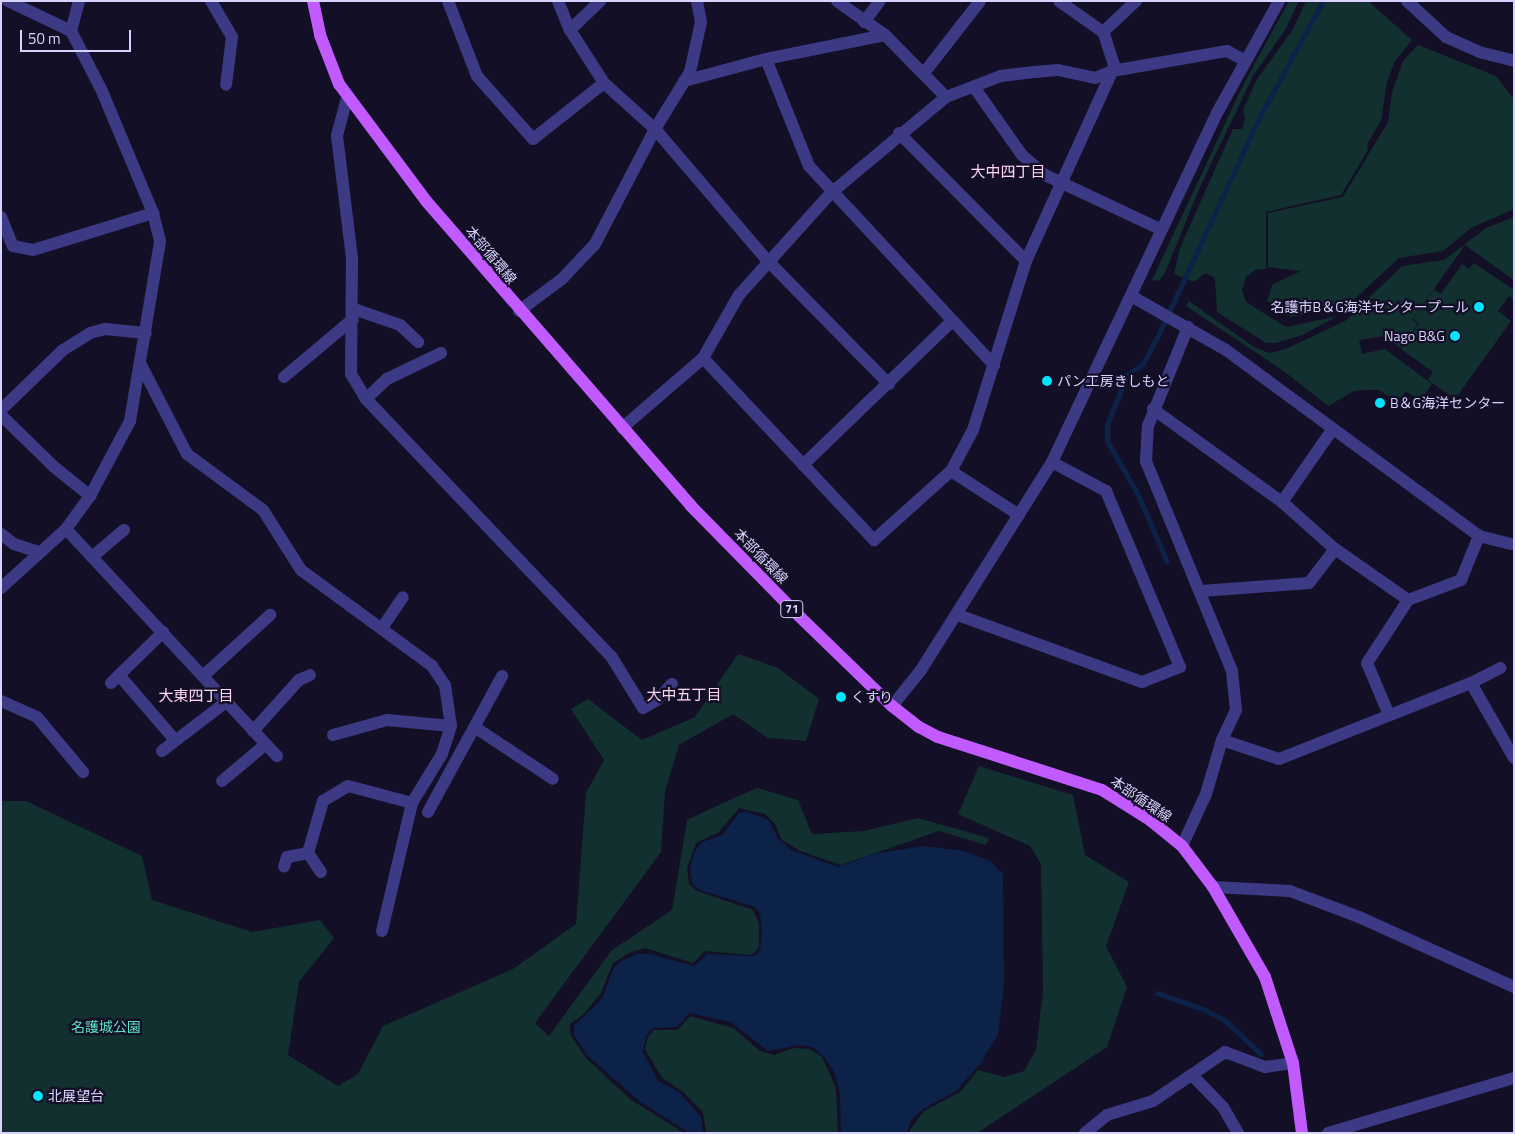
<!DOCTYPE html>
<html>
<head>
<meta charset="utf-8">
<style>
  body { margin:0 }
  #map { position:relative; width:1515px; height:1134px; overflow:hidden; background:#130f26; font-family:"Titillium Web","Noto Sans JP",sans-serif }
  div>[style] { position:absolute }
  [style*='--x'] { left:calc(var(--x)*1px); top:calc(var(--y)*1px); width:calc(var(--w)*1px); rotate:calc(var(--a)*1deg) }
  .green>* { inset:0; background:#12302f }
  .water>* { inset:0; background:#0c2248 }
  .stream>* { height:4.5px; margin:-2.25px; padding:0 2.25px; transform-origin:2.25px; border-radius:2.25px; background:#0c2248 }
  .minor>* { height:12px; margin:-6px; padding:0 6px; transform-origin:6px; border-radius:6px; background:#3d3a85 }
  .tertiary>* { height:12px; margin:-6px; padding:0 6px; transform-origin:6px; border-radius:6px; background:#3d3a85 }
  .primary>* { height:12px; margin:-6px; padding:0 6px; transform-origin:6px; border-radius:6px; background:#c25bff }
  .dots>* { width:14px; height:14px; translate:-50% -50%; box-sizing:border-box; border:2px solid #130f26; border-radius:50% }
  span { translate:-50% -50%; white-space:nowrap; text-align:center; line-height:1.15; -webkit-text-stroke:4.5px #130f26; paint-order:stroke }
  .shield-label span { padding:1px 4px; background:#130f26; border:1px solid; border-radius:4px; -webkit-text-stroke-width:0 }
  .shield-label { font-size:12px; color:#d9d4ff; font-weight:700 }
  .street-label { font-size:14px; color:#d9d4ff }
  .poi-label { font-size:14px; color:#d9d4ff }
  .right { translate:-100% -50%; text-align:right }
  .left { translate:0 -50%; text-align:left }
  .park-label { font-size:14px; color:#5fe0c0 }
  .neighbourhood-label { font-size:15px; color:#ffd6f0 }
  .frame { position:absolute; inset:0; border:2px solid #d9d4ff; pointer-events:none }
  .scale { position:absolute; left:20px; top:30px; width:111px; height:22px; box-sizing:border-box; border:2px solid #d9d4ff; border-top:0; padding-left:6px; font-size:15px; line-height:18px; white-space:nowrap; color:#d9d4ff; -webkit-text-stroke:4px #130f26; paint-order:stroke }
</style>
</head>
<body>
<div id="map">
  <div class="green">
    <i style="clip-path:polygon(1289px 1px,1299px 1px,1285px 30px,1253px 76px,1200px 187px,1165px 273px,1159px 281px,1152px 280px,1244px 83px)"></i>
    <i style="clip-path:polygon(1306px 1px,1368px 1px,1412px 40px,1395px 61px,1387px 82px,1381px 121px,1367px 144px,1368px 150px,1341px 195px,1266px 212px,1266px 269px,1255px 270px,1246px 277px,1242px 290px,1246px 302px,1286px 327px,1338px 316px,1302px 335px,1276px 343px,1266px 343px,1217px 312px,1215px 278px,1205px 273px,1194px 282px,1174px 274px,1180px 248px,1233px 129px,1242px 129px,1245px 120px,1243px 110px,1257px 79px,1292px 31px)"></i>
    <i style="clip-path:polygon(1418px 45px,1496px 76px,1514px 99px,1514px 209px,1471px 228px,1443px 251px,1399px 258px,1347px 306px,1291px 317px,1267px 301px,1273px 284px,1301px 271px,1268px 267px,1268px 213px,1343px 197px,1388px 122px,1392px 93px,1403px 61px)"></i>
    <i style="clip-path:polygon(1514px 217px,1514px 280px,1465px 245px,1412px 320px,1418px 324px,1400px 348px,1385px 336px,1359px 340px,1362px 354px,1385px 349px,1432px 384px,1420px 401px,1406px 391px,1397px 402px,1379px 390px,1366px 390px,1354px 391px,1328px 406px,1285px 372px,1186px 306px,1189px 301px,1254px 347px,1269px 353px,1286px 349px,1345px 321px,1402px 266px,1444px 260px,1486px 228px)"></i>
    <i style="clip-path:polygon(1474px 263px,1514px 290px,1514px 299px,1509px 296px,1498px 311px,1511px 321px,1455px 399px,1428px 380px,1433px 372px,1401px 349px,1419px 324px,1413px 319px,1434px 290px,1441px 294px,1462px 264px,1469px 269px)"></i>
    <i style="clip-path:polygon(738px 654px,778px 668px,819px 699px,806px 741px,768px 738px,733px 714px,679px 745px,665px 791px,661px 852px,535px 1023px,549px 1036px,611px 951px,672px 910px,687px 820px,723px 803px,757px 788px,798px 800px,812px 834px,864px 831px,918px 818px,989px 838px,986px 845px,939px 831px,841px 865px,800px 851px,781px 839px,775px 824px,765px 814px,739px 808px,719px 832px,696px 843px,687px 868px,689px 884px,697px 891px,753px 910px,759px 924px,759px 947px,752px 955px,705px 951px,693px 963px,645px 948px,629px 953px,613px 963px,601px 993px,584px 1014px,570px 1024px,570px 1034px,585px 1057px,630px 1099px,684px 1133px,1px 1133px,1px 801px,26px 801px,142px 856px,152px 900px,252px 932px,320px 920px,334px 938px,299px 982px,288px 1055px,338px 1086px,358px 1074px,383px 1026px,513px 969px,576px 924px,586px 793px,604px 760px,571px 709px,588px 699px,642px 740px,695px 717px)"></i>
    <i style="clip-path:polygon(979px 766px,1073px 795px,1085px 855px,1129px 882px,1106px 946px,1127px 987px,1107px 1047px,977px 1133px,908px 1133px,924px 1111px,960px 1092px,978px 1070px,1004px 1077px,1024px 1071px,1036px 1050px,1043px 991px,1041px 864px,1030px 846px,958px 814px)"></i>
    <i style="clip-path:polygon(690px 1016px,733px 1028px,760px 1051px,775px 1055px,793px 1048px,810px 1049px,822px 1057px,836px 1088px,838px 1133px,706px 1133px,703px 1112px,683px 1092px,662px 1078px,645px 1049px,648px 1037px,654px 1030px,678px 1030px)"></i>
  </div>
  <div class="water">
    <i style="clip-path:polygon(747px 812px,769px 820px,778px 839px,791px 850px,838px 867px,874px 854px,923px 846px,964px 851px,990px 861px,1003px 874px,1004px 984px,998px 1035px,980px 1064px,956px 1091px,923px 1109px,911px 1120px,906px 1133px,841px 1133px,840px 1094px,834px 1072px,824px 1057px,813px 1047px,799px 1045px,768px 1051px,731px 1022px,689px 1013px,677px 1027px,652px 1028px,646px 1036px,643px 1052px,658px 1081px,679px 1092px,701px 1117px,703px 1131px,690px 1133px,639px 1101px,587px 1055px,574px 1035px,574px 1026px,602px 999px,614px 967px,622px 961px,637px 954px,651px 954px,694px 966px,708px 954px,755px 956px,760px 950px,762px 935px,760px 913px,755px 907px,700px 890px,692px 883px,690px 870px,694px 853px,702px 842px,722px 835px,739px 813px)"></i>
  </div>
  <div class="stream">
    <i style="--x:1167;--y:562;--w:73;--a:-113.4"></i>
    <i style="--x:1138;--y:495;--w:62;--a:-119.9"></i>
    <i style="--x:1107;--y:441;--w:16;--a:-90"></i>
    <i style="--x:1107;--y:425;--w:54;--a:-68.2"></i>
    <i style="--x:1127;--y:375;--w:19;--a:-35"></i>
    <i style="--x:1143;--y:364;--w:30;--a:-62"></i>
    <i style="--x:1157;--y:338;--w:242;--a:-65.1"></i>
    <i style="--x:1259;--y:118;--w:133;--a:-61.3"></i>
    <i style="--x:1157;--y:993;--w:52;--a:19.1"></i>
    <i style="--x:1206;--y:1010;--w:23;--a:29"></i>
    <i style="--x:1226;--y:1021;--w:48;--a:43.3"></i>
  </div>
  <div class="minor">
    <i style="--x:211;--y:1;--w:42;--a:59.7"></i>
    <i style="--x:232;--y:37;--w:48;--a:97.1"></i>
    <i style="--x:448;--y:1;--w:80;--a:68.9"></i>
    <i style="--x:477;--y:76;--w:84;--a:48.4"></i>
    <i style="--x:533;--y:139;--w:90;--a:-38.3"></i>
    <i style="--x:558;--y:1;--w:31;--a:68"></i>
    <i style="--x:570;--y:30;--w:63;--a:57.3"></i>
    <i style="--x:604;--y:83;--w:69;--a:42"></i>
    <i style="--x:655;--y:129;--w:172;--a:49.5"></i>
    <i style="--x:767;--y:260;--w:174;--a:45.5"></i>
    <i style="--x:837;--y:1;--w:59;--a:35.3"></i>
    <i style="--x:885;--y:35;--w:87;--a:45.5"></i>
    <i style="--x:1059;--y:1;--w:54;--a:35.2"></i>
    <i style="--x:1407;--y:1;--w:53;--a:42.7"></i>
    <i style="--x:1446;--y:37;--w:36;--a:24"></i>
    <i style="--x:1479;--y:52;--w:36;--a:14"></i>
    <i style="--x:864;--y:22;--w:26;--a:-53"></i>
    <i style="--x:570;--y:30;--w:42;--a:-44"></i>
    <i style="--x:71;--y:31;--w:31;--a:-75"></i>
    <i style="--x:885;--y:35;--w:121;--a:168.6"></i>
    <i style="--x:766;--y:59;--w:115;--a:68.1"></i>
    <i style="--x:809;--y:166;--w:272;--a:47.1"></i>
    <i style="--x:924;--y:73;--w:91;--a:-52.1"></i>
    <i style="--x:684;--y:81;--w:85;--a:-15"></i>
    <i style="--x:974;--y:87;--w:83;--a:54.8"></i>
    <i style="--x:1022;--y:155;--w:30;--a:41"></i>
    <i style="--x:1045;--y:175;--w:129;--a:25.2"></i>
    <i style="--x:347;--y:98;--w:39;--a:105"></i>
    <i style="--x:337;--y:136;--w:124;--a:83"></i>
    <i style="--x:352;--y:259;--w:115;--a:90.5"></i>
    <i style="--x:351;--y:374;--w:29;--a:59"></i>
    <i style="--x:366;--y:399;--w:355;--a:46.4"></i>
    <i style="--x:611;--y:656;--w:61;--a:58.4"></i>
    <i style="--x:643;--y:708;--w:16;--a:-30"></i>
    <i style="--x:657;--y:700;--w:22;--a:-47"></i>
    <i style="--x:899;--y:133;--w:180;--a:45.2"></i>
    <i style="--x:1;--y:217;--w:31;--a:68"></i>
    <i style="--x:13;--y:246;--w:20;--a:11"></i>
    <i style="--x:33;--y:250;--w:126;--a:-17.1"></i>
    <i style="--x:354;--y:309;--w:49;--a:19.2"></i>
    <i style="--x:400;--y:325;--w:25;--a:43"></i>
    <i style="--x:519;--y:311;--w:54;--a:-36.7"></i>
    <i style="--x:562;--y:279;--w:48;--a:-46.7"></i>
    <i style="--x:595;--y:244;--w:130;--a:-62.4"></i>
    <i style="--x:655;--y:129;--w:67;--a:-58.4"></i>
    <i style="--x:690;--y:72;--w:51;--a:-77.6"></i>
    <i style="--x:701;--y:22;--w:21;--a:-101"></i>
    <i style="--x:703;--y:358;--w:250;--a:46.8"></i>
    <i style="--x:874;--y:540;--w:103;--a:-41.9"></i>
    <i style="--x:951;--y:471;--w:47;--a:-61.8"></i>
    <i style="--x:973;--y:430;--w:177;--a:-72.6"></i>
    <i style="--x:1026;--y:261;--w:209;--a:-65.6"></i>
    <i style="--x:1112;--y:71;--w:6;--a:-72"></i>
    <i style="--x:1114;--y:65;--w:35;--a:-108"></i>
    <i style="--x:1103;--y:32;--w:45;--a:-43.2"></i>
    <i style="--x:141;--y:365;--w:100;--a:62.7"></i>
    <i style="--x:187;--y:454;--w:94;--a:36.4"></i>
    <i style="--x:263;--y:510;--w:71;--a:57.7"></i>
    <i style="--x:301;--y:570;--w:162;--a:36.2"></i>
    <i style="--x:432;--y:666;--w:23;--a:56"></i>
    <i style="--x:445;--y:685;--w:41;--a:81.7"></i>
    <i style="--x:451;--y:726;--w:29;--a:108"></i>
    <i style="--x:442;--y:754;--w:57;--a:121.5"></i>
    <i style="--x:412;--y:803;--w:66;--a:-165.1"></i>
    <i style="--x:348;--y:786;--w:29;--a:149"></i>
    <i style="--x:323;--y:801;--w:54;--a:106.1"></i>
    <i style="--x:308;--y:853;--w:21;--a:169"></i>
    <i style="--x:287;--y:857;--w:10;--a:107"></i>
    <i style="--x:284;--y:377;--w:90;--a:-40"></i>
    <i style="--x:366;--y:399;--w:29;--a:-44"></i>
    <i style="--x:387;--y:379;--w:60;--a:-25.7"></i>
    <i style="--x:1153;--y:409;--w:159;--a:35.8"></i>
    <i style="--x:1282;--y:502;--w:71;--a:41.6"></i>
    <i style="--x:1335;--y:549;--w:89;--a:34.9"></i>
    <i style="--x:1;--y:410;--w:86;--a:-44.1"></i>
    <i style="--x:63;--y:350;--w:32;--a:-32"></i>
    <i style="--x:90;--y:333;--w:16;--a:-15"></i>
    <i style="--x:105;--y:329;--w:41;--a:5.6"></i>
    <i style="--x:1;--y:415;--w:73;--a:44.4"></i>
    <i style="--x:53;--y:466;--w:48;--a:39"></i>
    <i style="--x:622;--y:428;--w:107;--a:-40.8"></i>
    <i style="--x:703;--y:358;--w:73;--a:-60.3"></i>
    <i style="--x:739;--y:295;--w:137;--a:-48"></i>
    <i style="--x:831;--y:193;--w:150;--a:-39.9"></i>
    <i style="--x:946;--y:97;--w:59;--a:-20.9"></i>
    <i style="--x:1001;--y:76;--w:34;--a:-7"></i>
    <i style="--x:1035;--y:72;--w:23;--a:-5"></i>
    <i style="--x:1058;--y:70;--w:38;--a:12"></i>
    <i style="--x:1095;--y:78;--w:18;--a:-22"></i>
    <i style="--x:1112;--y:71;--w:117;--a:-9.9"></i>
    <i style="--x:1227;--y:51;--w:19;--a:28"></i>
    <i style="--x:803;--y:465;--w:206;--a:-44"></i>
    <i style="--x:951;--y:471;--w:81;--a:32.9"></i>
    <i style="--x:1282;--y:502;--w:88;--a:-55.2"></i>
    <i style="--x:66;--y:529;--w:310;--a:47.1"></i>
    <i style="--x:1;--y:534;--w:16;--a:38"></i>
    <i style="--x:14;--y:544;--w:26;--a:18"></i>
    <i style="--x:92;--y:557;--w:42;--a:-40.2"></i>
    <i style="--x:1;--y:588;--w:88;--a:-42.2"></i>
    <i style="--x:66;--y:529;--w:41;--a:-54"></i>
    <i style="--x:90;--y:496;--w:85;--a:-61.9"></i>
    <i style="--x:130;--y:421;--w:182;--a:-80.5"></i>
    <i style="--x:160;--y:241;--w:29;--a:-104"></i>
    <i style="--x:153;--y:213;--w:132;--a:-112.7"></i>
    <i style="--x:102;--y:91;--w:68;--a:-117.3"></i>
    <i style="--x:71;--y:31;--w:70;--a:-154.5"></i>
    <i style="--x:1201;--y:591;--w:108;--a:-4.2"></i>
    <i style="--x:1309;--y:583;--w:43;--a:-52.6"></i>
    <i style="--x:958;--y:615;--w:196;--a:20"></i>
    <i style="--x:1142;--y:682;--w:41;--a:-21.5"></i>
    <i style="--x:1180;--y:667;--w:191;--a:-112.8"></i>
    <i style="--x:1106;--y:491;--w:61;--a:-151.8"></i>
    <i style="--x:382;--y:628;--w:37;--a:-56"></i>
    <i style="--x:119;--y:675;--w:86;--a:49.3"></i>
    <i style="--x:203;--y:676;--w:91;--a:-42.3"></i>
    <i style="--x:111;--y:683;--w:73;--a:-44.4"></i>
    <i style="--x:1471;--y:683;--w:86;--a:60.2"></i>
    <i style="--x:1;--y:701;--w:39;--a:24"></i>
    <i style="--x:37;--y:717;--w:72;--a:50.1"></i>
    <i style="--x:1389;--y:715;--w:56;--a:-112.9"></i>
    <i style="--x:1367;--y:663;--w:75;--a:-56.9"></i>
    <i style="--x:1408;--y:600;--w:57;--a:-20.7"></i>
    <i style="--x:1461;--y:580;--w:48;--a:-67.8"></i>
    <i style="--x:476;--y:728;--w:92;--a:33.5"></i>
    <i style="--x:253;--y:731;--w:69;--a:-48"></i>
    <i style="--x:299;--y:680;--w:12;--a:-24"></i>
    <i style="--x:333;--y:735;--w:56;--a:-15.5"></i>
    <i style="--x:387;--y:720;--w:64;--a:5.4"></i>
    <i style="--x:1222;--y:740;--w:60;--a:18.4"></i>
    <i style="--x:1279;--y:759;--w:206;--a:-21.6"></i>
    <i style="--x:1471;--y:683;--w:33;--a:-27"></i>
    <i style="--x:162;--y:751;--w:81;--a:-37.4"></i>
    <i style="--x:222;--y:781;--w:57;--a:-40.1"></i>
    <i style="--x:428;--y:812;--w:155;--a:-61.4"></i>
    <i style="--x:1182;--y:846;--w:57;--a:-65.2"></i>
    <i style="--x:1206;--y:794;--w:56;--a:-73.5"></i>
    <i style="--x:1222;--y:740;--w:33;--a:-65"></i>
    <i style="--x:1236;--y:710;--w:39;--a:-96"></i>
    <i style="--x:1232;--y:671;--w:227;--a:-112.3"></i>
    <i style="--x:1146;--y:461;--w:35;--a:-87"></i>
    <i style="--x:1148;--y:426;--w:107;--a:-68"></i>
    <i style="--x:308;--y:853;--w:23;--a:56"></i>
    <i style="--x:1213;--y:887;--w:77;--a:3"></i>
    <i style="--x:1290;--y:891;--w:74;--a:20.6"></i>
    <i style="--x:1359;--y:917;--w:170;--a:24.3"></i>
    <i style="--x:382;--y:931;--w:131;--a:-76.8"></i>
    <i style="--x:1192;--y:1075;--w:45;--a:45.9"></i>
    <i style="--x:1223;--y:1107;--w:30;--a:60"></i>
    <i style="--x:1085;--y:1133;--w:28;--a:-39"></i>
    <i style="--x:1107;--y:1115;--w:48;--a:-16.9"></i>
    <i style="--x:1153;--y:1101;--w:87;--a:-34.2"></i>
    <i style="--x:1225;--y:1052;--w:43;--a:20.6"></i>
    <i style="--x:1265;--y:1067;--w:28;--a:-8"></i>
  </div>
  <div class="tertiary">
    <i style="--x:1133;--y:297;--w:107;--a:29.7"></i>
    <i style="--x:1226;--y:350;--w:314;--a:36.3"></i>
    <i style="--x:1479;--y:536;--w:33;--a:14"></i>
    <i style="--x:892;--y:706;--w:46;--a:-51.1"></i>
    <i style="--x:921;--y:670;--w:246;--a:-57.8"></i>
    <i style="--x:1052;--y:462;--w:386;--a:-64.7"></i>
    <i style="--x:1217;--y:113;--w:128;--a:-61"></i>
    <i style="--x:1328;--y:1133;--w:194;--a:-16.5"></i>
  </div>
  <div class="primary">
    <i style="--x:313;--y:1;--w:35;--a:78"></i>
    <i style="--x:320;--y:35;--w:53;--a:68.8"></i>
    <i style="--x:339;--y:84;--w:147;--a:53.3"></i>
    <i style="--x:427;--y:202;--w:403;--a:49"></i>
    <i style="--x:691;--y:506;--w:154;--a:45.5"></i>
    <i style="--x:799;--y:616;--w:129;--a:44.1"></i>
    <i style="--x:892;--y:706;--w:34;--a:38"></i>
    <i style="--x:919;--y:727;--w:21;--a:28"></i>
    <i style="--x:938;--y:737;--w:172;--a:17.9"></i>
    <i style="--x:1102;--y:790;--w:57;--a:32"></i>
    <i style="--x:1150;--y:820;--w:41;--a:39.1"></i>
    <i style="--x:1182;--y:846;--w:51;--a:52.9"></i>
    <i style="--x:1213;--y:887;--w:104;--a:60"></i>
    <i style="--x:1265;--y:977;--w:90;--a:72"></i>
    <i style="--x:1293;--y:1063;--w:71;--a:82.7"></i>
  </div>
  <div class="dots">
    <i style="left:1479px;top:307px;background:#00e5ff"></i>
    <i style="left:1455px;top:336px;background:#00e5ff"></i>
    <i style="left:1047px;top:381px;background:#00e5ff"></i>
    <i style="left:1380px;top:403px;background:#00e5ff"></i>
    <i style="left:841px;top:697px;background:#00e5ff"></i>
    <i style="left:38px;top:1096px;background:#00e5ff"></i>
  </div>
  <div class="shield-label">
    <span style="left:792px;top:609px">71</span>
  </div>
  <div class="street-label">
    <span style="left:491px;top:255px;rotate:50deg">本部循環線</span>
    <span style="left:761px;top:556px;rotate:46deg">本部循環線</span>
    <span style="left:1141px;top:799px;rotate:34deg">本部循環線</span>
  </div>
  <div class="poi-label">
    <span class="right" style="left:1469px;top:307px">名護市B＆G海洋センタープール</span>
    <span class="right" style="left:1445px;top:336px">Nago B&amp;G</span>
    <span class="left" style="left:1057px;top:381px">パン工房きしもと</span>
    <span class="left" style="left:1390px;top:403px">B＆G海洋センター</span>
    <span class="left" style="left:851px;top:697px">くすり</span>
    <span class="left" style="left:48px;top:1096px">北展望台</span>
  </div>
  <div class="park-label">
    <span style="left:106px;top:1027px">名護城公園</span>
  </div>
  <div class="neighbourhood-label">
    <span style="left:1008px;top:172px">大中四丁目</span>
    <span style="left:684px;top:695px">大中五丁目</span>
    <span style="left:196px;top:696px">大東四丁目</span>
  </div>
  <div class="frame"></div>
  <div class="scale">50 m</div>
</div>
</body>
</html>
